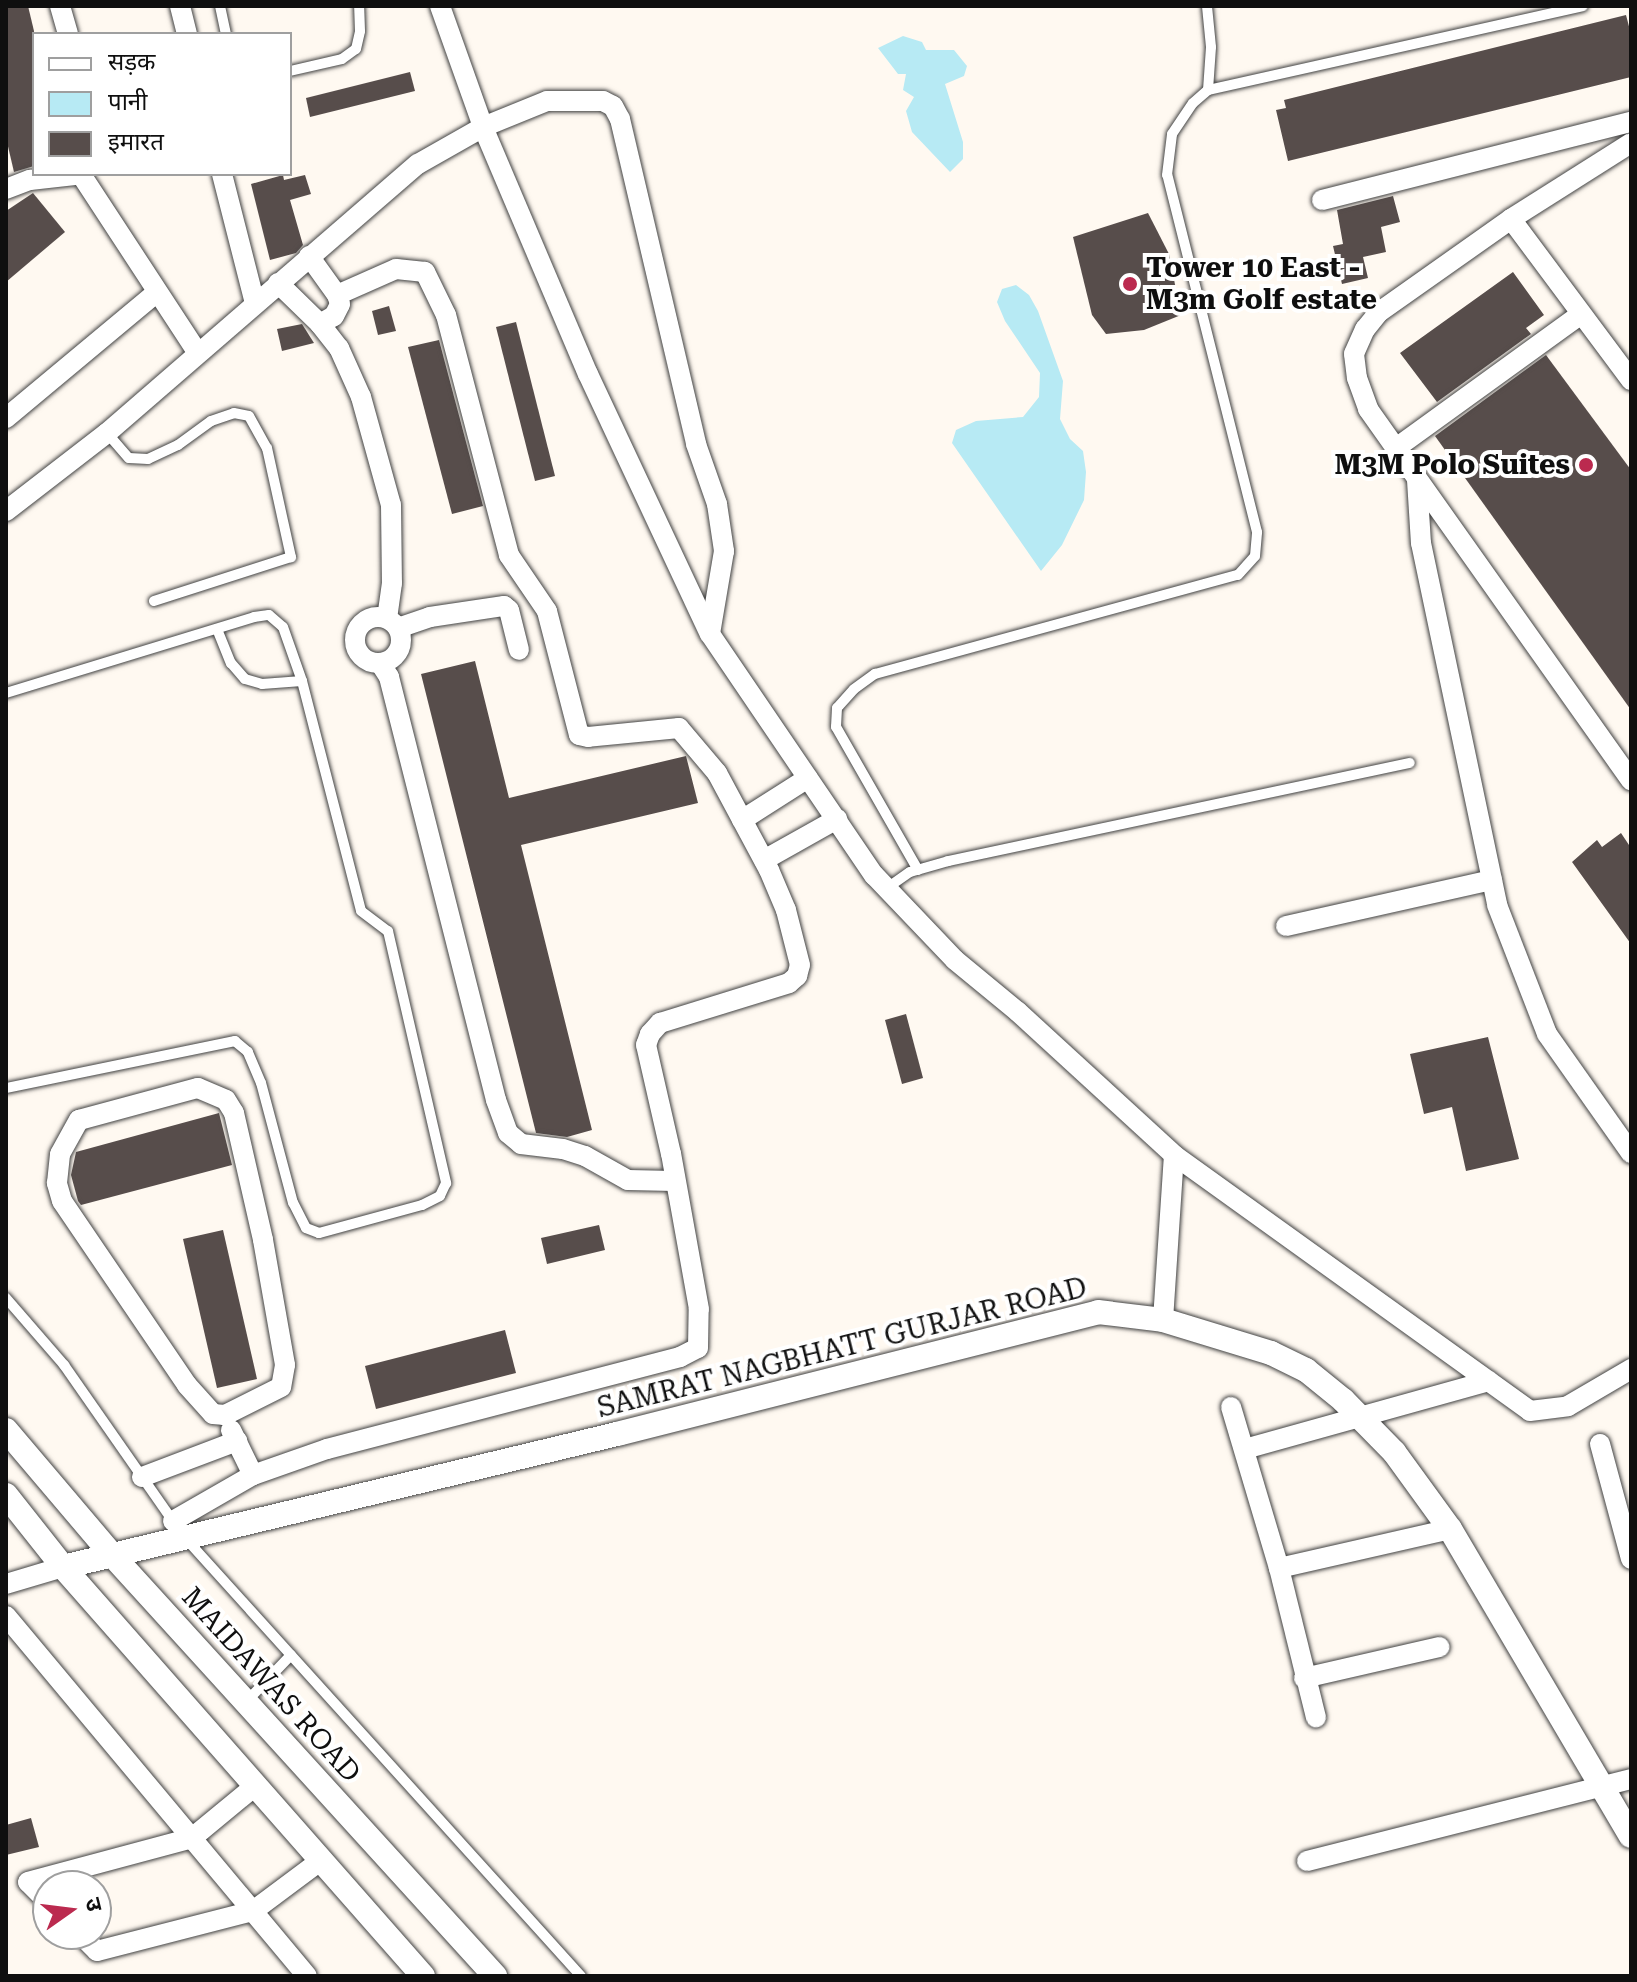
<!DOCTYPE html>
<html>
<head>
<meta charset="utf-8">
<style>
  body { margin:0 }
  #map { position:relative; width:1637px; height:1982px; overflow:hidden; background:#fff9f1; font-family:"Roboto Serif","Noto Sans Devanagari",serif }
  div>[style] { position:absolute }
  [style*='--x'] { left:calc(var(--x)*1px); top:calc(var(--y)*1px); width:calc(var(--w)*1px); rotate:calc(var(--a)*1deg) }
  .water>* { inset:0; background:#b7eaf4 }
  .building>* { inset:0; background:#574d4b }
  .roads { filter:drop-shadow(0 0 2px #424242) drop-shadow(0 0 2px #424242) }
  .service>* { height:10px; margin:-5px; padding:0 5px; transform-origin:5px; border-radius:5px; background:#fff }
  .minor>* { height:20px; margin:-10px; padding:0 10px; transform-origin:10px; border-radius:10px; background:#fff }
  .minor>.ring { margin:-10px; padding:0; box-sizing:content-box; background:none; border:20px solid #fff; border-radius:50% }
  .tertiary>* { height:24px; margin:-12px; padding:0 12px; transform-origin:12px; border-radius:12px; background:#fff }
  .dots>* { width:22px; height:22px; translate:-50% -50%; box-sizing:border-box; border:4px solid #fff; border-radius:50% }
  span { translate:-50% -50%; white-space:nowrap; text-align:center; line-height:1.15; -webkit-text-stroke:8px #fff; paint-order:stroke }
  .poi-label { font-size:28px; color:#0f0f0f; font-weight:700 }
  .left { translate:0 -50%; text-align:left }
  .right { translate:-100% -50%; text-align:right }
  .street-label { font-size:28px; color:#0f0f0f }
  .frame { position:absolute; inset:0; border:8px solid #0f0f0f; pointer-events:none }
  .legend { position:absolute; left:32px; top:32px; width:260px; height:144px; box-sizing:border-box; background:#fff; border:2px solid #9f9f9f; margin:0; padding:10px 14px; list-style:none; font-size:24px; color:#0f0f0f }
  .legend li { display:flex; align-items:center; gap:16px; height:40px }
  .legend b { width:40px; border:2px solid #9f9f9f }
  .north { position:absolute; left:32px; top:1870px; width:80px; height:80px; box-sizing:border-box; background:#fff; border:2px solid #9f9f9f; border-radius:50%; rotate:76deg; font-size:22px; font-weight:700; line-height:32px; text-align:center; color:#0f0f0f }
  .north::after { content:''; display:block; margin:auto; width:28px; height:36px; background:#bb2a4f; clip-path:polygon(50% 0,100% 100%,50% 72%,0 100%) }
</style>
</head>
<body>
<div id="map">
  <div class="water">
    <i style="clip-path:polygon(903px 36px,922px 42px,926px 50px,954px 50px,967px 66px,964px 76px,945px 84px,963px 142px,963px 159px,950px 172px,912px 132px,906px 111px,914px 97px,903px 90px,906px 74px,898px 74px,878px 48px)"></i>
    <i style="clip-path:polygon(1016px 285px,1029px 295px,1038px 311px,1063px 381px,1060px 419px,1070px 439px,1083px 451px,1086px 472px,1084px 500px,1062px 545px,1041px 571px,952px 443px,956px 430px,976px 421px,1023px 417px,1039px 397px,1040px 373px,1005px 321px,997px 302px,1002px 289px)"></i>
  </div>
  <div class="building">
    <i style="clip-path:polygon(6px 6px,28px 6px,34px 31px,34px 166px,14px 172px,6px 138px)"></i>
    <i style="clip-path:polygon(1626px 15px,1631px 34px,1631px 77px,1288px 161px,1276px 110px,1286px 108px,1284px 100px)"></i>
    <i style="clip-path:polygon(410px 72px,415px 91px,310px 117px,306px 98px)"></i>
    <i style="clip-path:polygon(283px 175px,284px 180px,305px 175px,311px 194px,290px 200px,303px 245px,296px 253px,270px 260px,251px 184px)"></i>
    <i style="clip-path:polygon(33px 193px,65px 232px,6px 282px,6px 211px)"></i>
    <i style="clip-path:polygon(1393px 196px,1400px 222px,1381px 227px,1386px 252px,1363px 257px,1368px 278px,1342px 284px,1333px 246px,1343px 244px,1337px 210px)"></i>
    <i style="clip-path:polygon(1148px 213px,1169px 254px,1181px 315px,1144px 330px,1106px 334px,1092px 315px,1073px 237px)"></i>
    <i style="clip-path:polygon(1513px 272px,1544px 315px,1526px 328px,1531px 334px,1437px 402px,1400px 353px)"></i>
    <i style="clip-path:polygon(389px 306px,396px 331px,378px 335px,372px 311px)"></i>
    <i style="clip-path:polygon(516px 322px,555px 476px,535px 481px,496px 327px)"></i>
    <i style="clip-path:polygon(302px 324px,314px 343px,282px 351px,277px 329px)"></i>
    <i style="clip-path:polygon(439px 340px,483px 506px,452px 514px,408px 347px)"></i>
    <i style="clip-path:polygon(1546px 355px,1631px 470px,1631px 710px,1435px 436px)"></i>
    <i style="clip-path:polygon(475px 661px,509px 798px,686px 756px,698px 803px,521px 845px,592px 1130px,567px 1137px,536px 1133px,421px 674px)"></i>
    <i style="clip-path:polygon(1621px 833px,1631px 848px,1631px 944px,1572px 862px,1597px 840px,1602px 847px)"></i>
    <i style="clip-path:polygon(906px 1014px,923px 1078px,902px 1084px,885px 1020px)"></i>
    <i style="clip-path:polygon(1488px 1037px,1519px 1159px,1466px 1171px,1452px 1107px,1424px 1114px,1410px 1054px)"></i>
    <i style="clip-path:polygon(219px 1113px,232px 1165px,81px 1205px,78px 1201px,71px 1175px,76px 1152px)"></i>
    <i style="clip-path:polygon(599px 1225px,605px 1250px,547px 1264px,541px 1238px)"></i>
    <i style="clip-path:polygon(223px 1230px,257px 1379px,217px 1388px,183px 1239px)"></i>
    <i style="clip-path:polygon(505px 1330px,516px 1373px,376px 1409px,365px 1366px)"></i>
    <i style="clip-path:polygon(31px 1818px,39px 1847px,6px 1855px,6px 1825px)"></i>
  </div>
  <div class="roads">
    <div class="service">
      <i style="--x:220;--y:6;--w:29;--a:78"></i>
      <i style="--x:290;--y:71;--w:53;--a:-13"></i>
      <i style="--x:342;--y:59;--w:17;--a:-36"></i>
      <i style="--x:356;--y:49;--w:18;--a:-77"></i>
      <i style="--x:360;--y:31;--w:25;--a:-92"></i>
      <i style="--x:1208;--y:90;--w:384;--a:-12.6"></i>
      <i style="--x:107;--y:433;--w:33;--a:49"></i>
      <i style="--x:129;--y:458;--w:19;--a:3"></i>
      <i style="--x:148;--y:459;--w:33;--a:-25"></i>
      <i style="--x:178;--y:445;--w:41;--a:-36"></i>
      <i style="--x:211;--y:421;--w:24;--a:-19"></i>
      <i style="--x:234;--y:413;--w:15;--a:11"></i>
      <i style="--x:249;--y:416;--w:37;--a:61"></i>
      <i style="--x:267;--y:448;--w:112;--a:77.6"></i>
      <i style="--x:291;--y:557;--w:144;--a:162.2"></i>
      <i style="--x:217;--y:629;--w:37;--a:68"></i>
      <i style="--x:231;--y:663;--w:21;--a:49"></i>
      <i style="--x:245;--y:679;--w:18;--a:16"></i>
      <i style="--x:262;--y:684;--w:40;--a:-4.3"></i>
      <i style="--x:6;--y:693;--w:259;--a:-17"></i>
      <i style="--x:254;--y:617;--w:15;--a:-8"></i>
      <i style="--x:269;--y:615;--w:18;--a:41"></i>
      <i style="--x:283;--y:627;--w:57;--a:70.6"></i>
      <i style="--x:302;--y:681;--w:237;--a:75.6"></i>
      <i style="--x:361;--y:911;--w:34;--a:37"></i>
      <i style="--x:388;--y:931;--w:259;--a:77"></i>
      <i style="--x:446;--y:1183;--w:14;--a:115"></i>
      <i style="--x:440;--y:1196;--w:20;--a:153"></i>
      <i style="--x:422;--y:1205;--w:107;--a:164.8"></i>
      <i style="--x:319;--y:1233;--w:14;--a:-159"></i>
      <i style="--x:306;--y:1228;--w:28;--a:-117"></i>
      <i style="--x:293;--y:1203;--w:124;--a:-104.9"></i>
      <i style="--x:261;--y:1083;--w:34;--a:-113"></i>
      <i style="--x:248;--y:1052;--w:17;--a:-140"></i>
      <i style="--x:235;--y:1041;--w:234;--a:168.4"></i>
      <i style="--x:918;--y:870;--w:165;--a:-119.8"></i>
      <i style="--x:836;--y:727;--w:19;--a:-87"></i>
      <i style="--x:837;--y:708;--w:25;--a:-48"></i>
      <i style="--x:854;--y:689;--w:26;--a:-36"></i>
      <i style="--x:875;--y:674;--w:376;--a:-15.3"></i>
      <i style="--x:1238;--y:575;--w:25;--a:-48"></i>
      <i style="--x:1255;--y:556;--w:24;--a:-85"></i>
      <i style="--x:1257;--y:532;--w:368;--a:-104.1"></i>
      <i style="--x:1167;--y:175;--w:41;--a:-83"></i>
      <i style="--x:1172;--y:134;--w:37;--a:-56"></i>
      <i style="--x:1193;--y:103;--w:20;--a:-41"></i>
      <i style="--x:1208;--y:90;--w:43;--a:-86"></i>
      <i style="--x:1211;--y:47;--w:41;--a:-95.6"></i>
      <i style="--x:887;--y:888;--w:28;--a:-35"></i>
      <i style="--x:910;--y:872;--w:40;--a:-16"></i>
      <i style="--x:948;--y:861;--w:472;--a:-12"></i>
      <i style="--x:6;--y:1298;--w:89;--a:49.1"></i>
      <i style="--x:64;--y:1365;--w:194;--a:55.1"></i>
      <i style="--x:187;--y:1540;--w:588;--a:47.9"></i>
      <i style="--x:246;--y:1702;--w:65;--a:-46.2"></i>
    </div>
    <div class="minor">
      <i style="--x:60;--y:6;--w:29;--a:74"></i>
      <i style="--x:180;--y:6;--w:29;--a:76"></i>
      <i style="--x:440;--y:6;--w:128;--a:70.4"></i>
      <i style="--x:483;--y:127;--w:268;--a:67"></i>
      <i style="--x:588;--y:374;--w:287;--a:64.9"></i>
      <i style="--x:1631;--y:143;--w:142;--a:147.7"></i>
      <i style="--x:1511;--y:219;--w:161;--a:144.8"></i>
      <i style="--x:1379;--y:312;--w:22;--a:129"></i>
      <i style="--x:1365;--y:329;--w:27;--a:114"></i>
      <i style="--x:1354;--y:354;--w:24;--a:83"></i>
      <i style="--x:1357;--y:378;--w:33;--a:70"></i>
      <i style="--x:1368;--y:409;--w:455;--a:54.7"></i>
      <i style="--x:222;--y:174;--w:133;--a:75.7"></i>
      <i style="--x:82;--y:176;--w:210;--a:56.8"></i>
      <i style="--x:6;--y:189;--w:26;--a:-21"></i>
      <i style="--x:30;--y:180;--w:54;--a:-6.3"></i>
      <i style="--x:1322;--y:200;--w:319;--a:-14.2"></i>
      <i style="--x:1511;--y:219;--w:201;--a:53.3"></i>
      <i style="--x:278;--y:283;--w:59;--a:44.3"></i>
      <i style="--x:320;--y:324;--w:16;--a:-30"></i>
      <i style="--x:334;--y:316;--w:13;--a:-63"></i>
      <i style="--x:340;--y:304;--w:9;--a:-108"></i>
      <i style="--x:337;--y:295;--w:48;--a:-125.7"></i>
      <i style="--x:320;--y:324;--w:31;--a:52"></i>
      <i style="--x:339;--y:348;--w:54;--a:65.8"></i>
      <i style="--x:361;--y:397;--w:112;--a:74.5"></i>
      <i style="--x:391;--y:505;--w:78;--a:89.3"></i>
      <i style="--x:392;--y:583;--w:35;--a:98"></i>
      <i style="--x:6;--y:418;--w:195;--a:-39.8"></i>
      <i style="--x:1396;--y:448;--w:228;--a:-35.9"></i>
      <i style="--x:1417;--y:480;--w:63;--a:86.4"></i>
      <i style="--x:1421;--y:543;--w:370;--a:78.1"></i>
      <i style="--x:1497;--y:905;--w:138;--a:68.8"></i>
      <i style="--x:1547;--y:1034;--w:146;--a:54.8"></i>
      <i style="--x:6;--y:511;--w:128;--a:-37.7"></i>
      <i style="--x:107;--y:433;--w:411;--a:-40.9"></i>
      <i style="--x:418;--y:164;--w:75;--a:-29.6"></i>
      <i style="--x:483;--y:127;--w:69;--a:-22.1"></i>
      <i style="--x:547;--y:101;--w:56;--a:0"></i>
      <i style="--x:603;--y:101;--w:11;--a:27"></i>
      <i style="--x:613;--y:106;--w:15;--a:62"></i>
      <i style="--x:620;--y:119;--w:334;--a:76.8"></i>
      <i style="--x:696;--y:444;--w:64;--a:70.7"></i>
      <i style="--x:717;--y:504;--w:48;--a:81.5"></i>
      <i style="--x:724;--y:551;--w:84;--a:99.6"></i>
      <i style="--x:710;--y:634;--w:292;--a:55.8"></i>
      <i style="--x:874;--y:875;--w:117;--a:46.4"></i>
      <i style="--x:955;--y:960;--w:82;--a:39.5"></i>
      <i style="--x:1018;--y:1012;--w:212;--a:42.5"></i>
      <i style="--x:1174;--y:1155;--w:438;--a:35.7"></i>
      <i style="--x:1530;--y:1411;--w:38;--a:-7"></i>
      <i style="--x:1568;--y:1406;--w:73;--a:-30.4"></i>
      <i class="ring" style="left:355px;top:617px;width:26px;height:26px"></i>
      <i style="--x:398;--y:628;--w:34;--a:-19"></i>
      <i style="--x:430;--y:617;--w:75;--a:-8.5"></i>
      <i style="--x:504;--y:606;--w:6;--a:39"></i>
      <i style="--x:509;--y:610;--w:41;--a:76"></i>
      <i style="--x:380;--y:663;--w:17;--a:57"></i>
      <i style="--x:389;--y:677;--w:436;--a:75.8"></i>
      <i style="--x:496;--y:1100;--w:35;--a:70"></i>
      <i style="--x:508;--y:1133;--w:17;--a:40"></i>
      <i style="--x:521;--y:1144;--w:42;--a:6.8"></i>
      <i style="--x:563;--y:1149;--w:23;--a:18"></i>
      <i style="--x:585;--y:1156;--w:49;--a:29.2"></i>
      <i style="--x:628;--y:1180;--w:46;--a:1.2"></i>
      <i style="--x:742;--y:820;--w:78;--a:-32.5"></i>
      <i style="--x:764;--y:860;--w:84;--a:-29.3"></i>
      <i style="--x:1286;--y:926;--w:211;--a:-12.6"></i>
      <i style="--x:198;--y:1088;--w:30;--a:23"></i>
      <i style="--x:226;--y:1100;--w:15;--a:58"></i>
      <i style="--x:234;--y:1113;--w:130;--a:77.1"></i>
      <i style="--x:263;--y:1240;--w:127;--a:80"></i>
      <i style="--x:285;--y:1365;--w:22;--a:100"></i>
      <i style="--x:281;--y:1387;--w:63;--a:153.4"></i>
      <i style="--x:225;--y:1415;--w:12;--a:-175"></i>
      <i style="--x:213;--y:1414;--w:39;--a:-132"></i>
      <i style="--x:187;--y:1385;--w:222;--a:-124.2"></i>
      <i style="--x:62;--y:1201;--w:19;--a:-106"></i>
      <i style="--x:57;--y:1183;--w:29;--a:-84"></i>
      <i style="--x:60;--y:1154;--w:39;--a:-61"></i>
      <i style="--x:79;--y:1120;--w:123;--a:-15.1"></i>
      <i style="--x:1163;--y:1320;--w:165;--a:-86.2"></i>
      <i style="--x:1231;--y:1407;--w:168;--a:73.4"></i>
      <i style="--x:1279;--y:1568;--w:154;--a:76.1"></i>
      <i style="--x:231;--y:1430;--w:50;--a:63.9"></i>
      <i style="--x:1600;--y:1444;--w:119;--a:74.9"></i>
      <i style="--x:1245;--y:1449;--w:253;--a:-15.6"></i>
      <i style="--x:142;--y:1477;--w:102;--a:-20.8"></i>
      <i style="--x:173;--y:1521;--w:92;--a:-29.9"></i>
      <i style="--x:253;--y:1475;--w:78;--a:-19.4"></i>
      <i style="--x:327;--y:1449;--w:365;--a:-14.6"></i>
      <i style="--x:680;--y:1357;--w:20;--a:-27"></i>
      <i style="--x:698;--y:1348;--w:39;--a:-89"></i>
      <i style="--x:699;--y:1309;--w:158;--a:-100.2"></i>
      <i style="--x:671;--y:1154;--w:112;--a:-102.9"></i>
      <i style="--x:646;--y:1045;--w:12;--a:-70"></i>
      <i style="--x:650;--y:1034;--w:15;--a:-48"></i>
      <i style="--x:660;--y:1023;--w:135;--a:-17.2"></i>
      <i style="--x:789;--y:983;--w:11;--a:-41"></i>
      <i style="--x:797;--y:976;--w:11;--a:-75"></i>
      <i style="--x:800;--y:965;--w:57;--a:-104.3"></i>
      <i style="--x:786;--y:910;--w:43;--a:-113"></i>
      <i style="--x:769;--y:870;--w:110;--a:-118.2"></i>
      <i style="--x:717;--y:773;--w:59;--a:-130.2"></i>
      <i style="--x:679;--y:728;--w:91;--a:174.4"></i>
      <i style="--x:588;--y:737;--w:9;--a:-167"></i>
      <i style="--x:579;--y:735;--w:128;--a:-104.5"></i>
      <i style="--x:547;--y:611;--w:68;--a:-124.2"></i>
      <i style="--x:509;--y:555;--w:248;--a:-104.7"></i>
      <i style="--x:446;--y:315;--w:48;--a:-116"></i>
      <i style="--x:425;--y:272;--w:29;--a:-174"></i>
      <i style="--x:396;--y:269;--w:64;--a:156.2"></i>
      <i style="--x:1279;--y:1568;--w:175;--a:-12.8"></i>
      <i style="--x:6;--y:1584;--w:59;--a:-16.6"></i>
      <i style="--x:6;--y:1616;--w:469;--a:50.1"></i>
      <i style="--x:1304;--y:1678;--w:139;--a:-12.9"></i>
      <i style="--x:1307;--y:1861;--w:334;--a:-14.2"></i>
      <i style="--x:48;--y:1902;--w:28;--a:-135"></i>
      <i style="--x:28;--y:1882;--w:170;--a:-15"></i>
      <i style="--x:192;--y:1838;--w:82;--a:-39.5"></i>
      <i style="--x:80;--y:1934;--w:24;--a:45"></i>
      <i style="--x:97;--y:1951;--w:161;--a:-14.4"></i>
      <i style="--x:253;--y:1911;--w:84;--a:-36.7"></i>
    </div>
    <div class="tertiary">
      <i style="--x:6;--y:1430;--w:165;--a:49.7"></i>
      <i style="--x:113;--y:1556;--w:568;--a:47.71"></i>
      <i style="--x:6;--y:1495;--w:92;--a:51.6"></i>
      <i style="--x:63;--y:1567;--w:545;--a:48.65"></i>
      <i style="--x:63;--y:1567;--w:570;--a:-13.5"></i>
      <i style="--x:617;--y:1434;--w:496;--a:-14.2"></i>
      <i style="--x:1098;--y:1312;--w:65;--a:7"></i>
      <i style="--x:1163;--y:1320;--w:113;--a:17"></i>
      <i style="--x:1271;--y:1353;--w:39;--a:26"></i>
      <i style="--x:1306;--y:1370;--w:48;--a:39"></i>
      <i style="--x:1343;--y:1400;--w:73;--a:45.6"></i>
      <i style="--x:1394;--y:1452;--w:95;--a:54"></i>
      <i style="--x:1450;--y:1529;--w:356;--a:59.5"></i>
    </div>
  </div>
  <div class="dots">
    <i style="left:1130px;top:284px;background:#bb2a4f"></i>
    <i style="left:1586px;top:465px;background:#bb2a4f"></i>
  </div>
  <div class="poi-label">
    <span class="left" style="left:1146px;top:284px">Tower 10 East -<br>M3m Golf estate</span>
    <span class="right" style="left:1570px;top:465px">M3M Polo Suites</span>
  </div>
  <div class="street-label">
    <span style="left:842px;top:1348px;rotate:-14deg">SAMRAT NAGBHATT GURJAR ROAD</span>
    <span style="left:271px;top:1685px;rotate:48deg">MAIDAWAS ROAD</span>
  </div>
  <div class="frame"></div>
  <ul class="legend">
  <li><b style="height:10px;background:#fff"></b>सड़क</li>
  <li><b style="height:22px;background:#b7eaf4"></b>पानी</li>
  <li><b style="height:22px;background:#574d4b"></b>इमारत</li>
  </ul>
  <div class="north">उ</div>
</div>
</body>
</html>
